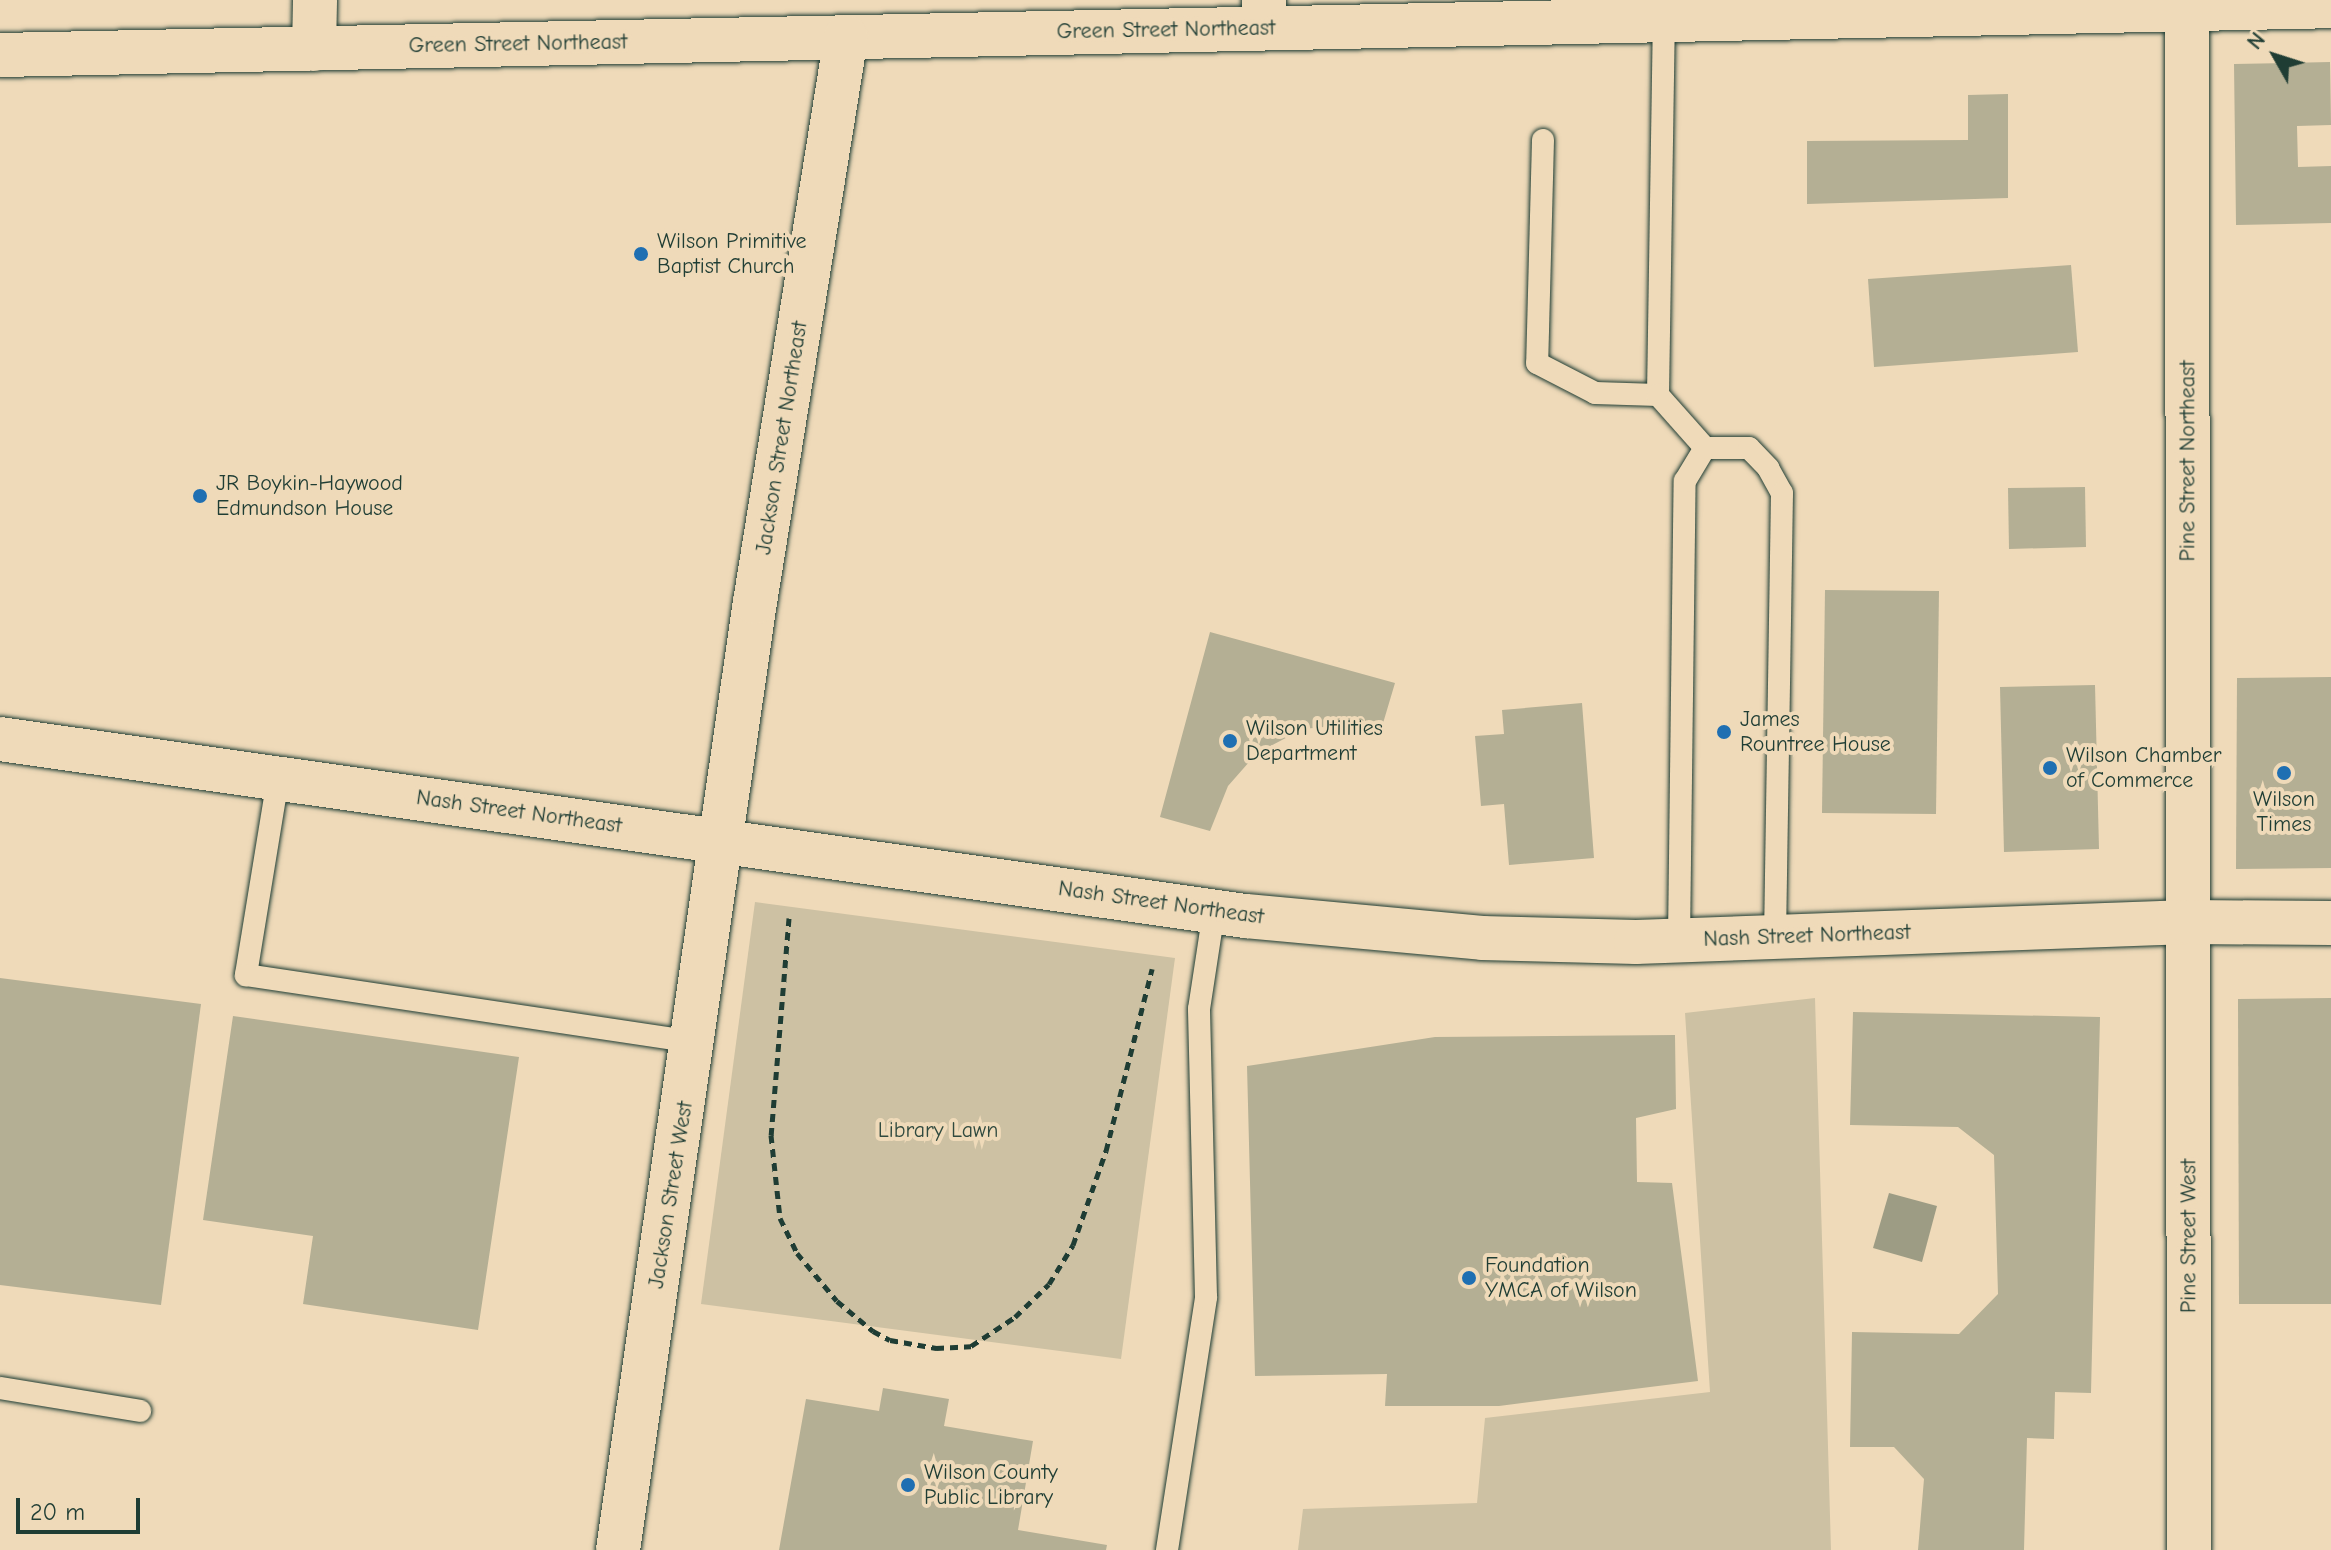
<!DOCTYPE html>
<html>
<head>
<meta charset="utf-8">
<style>
  body { margin:0 }
  #map { position:relative; width:2331px; height:1550px; overflow:hidden; background:#efdab9; font-family:"Comic Neue",sans-serif }
  div>[style] { position:absolute }
  [style*='--x'] { left:calc(var(--x)*1px); top:calc(var(--y)*1px); width:calc(var(--w)*1px); rotate:calc(var(--a)*1deg) }
  .green>* { inset:0; background:#cdc1a3 }
  .water>* { inset:0; background:#9d9c84 }
  .building>* { inset:0; background:#b4af94 }
  .path>* { height:5px; margin-top:-2.5px; transform-origin:0; background:repeating-linear-gradient(90deg,#1f3d34 0 8px,transparent 0 14px) }
  .roads { filter:drop-shadow(0 0 2px #1f3d34) drop-shadow(0 0 2px #1f3d34) }
  .lane>* { height:22px; margin:-11px; padding:0 11px; transform-origin:11px; border-radius:11px; background:#efdab9 }
  .street>* { height:44px; margin:-22px; padding:0 22px; transform-origin:22px; border-radius:22px; background:#efdab9 }
  .secondary>* { height:44px; margin:-22px; padding:0 22px; transform-origin:22px; border-radius:22px; background:#efdab9 }
  .dots>* { width:22px; height:22px; translate:-50% -50%; box-sizing:border-box; border:4px solid #efdab9; border-radius:50% }
  span { translate:-50% -50%; white-space:nowrap; text-align:center; line-height:1.15; -webkit-text-stroke:8px #efdab9; paint-order:stroke }
  .street-label { font-size:22px; color:#1f3d34 }
  .poi-label { font-size:22px; color:#1f3d34 }
  .left { translate:0 -50%; text-align:left }
  .park-label { font-size:22px; color:#304a3f }
  .north { position:absolute; left:2235px; top:16px; width:80px; height:80px; -webkit-text-stroke:6px #efdab9; paint-order:stroke; rotate:309deg; font-size:22px; font-weight:700; line-height:32px; text-align:center; color:#1f3d34 }
  .north::after { content:''; display:block; margin:auto; width:28px; height:36px; background:#1f3d34; clip-path:polygon(50% 0,100% 100%,50% 72%,0 100%) }
  .scale { position:absolute; left:16px; top:1498px; width:124px; height:36px; box-sizing:border-box; border:4px solid #1f3d34; border-top:0; padding-left:10px; font-size:24px; line-height:28px; white-space:nowrap; color:#1f3d34; -webkit-text-stroke:6px #efdab9; paint-order:stroke }
</style>
</head>
<body>
<div id="map">
  <div class="green">
    <i style="clip-path:polygon(755px 902px,1175px 958px,1121px 1359px,701px 1304px)"></i>
    <i style="clip-path:polygon(1815px 998px,1831px 1550px,1298px 1550px,1303px 1509px,1477px 1503px,1485px 1418px,1710px 1392px,1685px 1013px)"></i>
  </div>
  <div class="water">
    <i style="clip-path:polygon(1889px 1193px,1937px 1206px,1922px 1262px,1873px 1248px)"></i>
  </div>
  <div class="building">
    <i style="clip-path:polygon(2330px 62px,2331px 125px,2297px 126px,2298px 167px,2331px 166px,2331px 223px,2236px 225px,2234px 64px)"></i>
    <i style="clip-path:polygon(2008px 94px,2008px 198px,1807px 204px,1807px 141px,1968px 140px,1968px 95px)"></i>
    <i style="clip-path:polygon(2071px 265px,2078px 352px,1874px 367px,1868px 279px)"></i>
    <i style="clip-path:polygon(2085px 487px,2086px 547px,2009px 549px,2008px 488px)"></i>
    <i style="clip-path:polygon(1825px 590px,1939px 591px,1936px 814px,1822px 813px)"></i>
    <i style="clip-path:polygon(1210px 632px,1395px 683px,1381px 730px,1345px 725px,1303px 729px,1257px 753px,1228px 786px,1210px 831px,1160px 817px)"></i>
    <i style="clip-path:polygon(2331px 677px,2331px 868px,2236px 869px,2237px 678px)"></i>
    <i style="clip-path:polygon(2095px 685px,2099px 849px,2004px 852px,2000px 687px)"></i>
    <i style="clip-path:polygon(1582px 703px,1594px 858px,1509px 865px,1504px 804px,1481px 806px,1475px 736px,1504px 734px,1502px 710px)"></i>
    <i style="clip-path:polygon(0 978px,201px 1004px,161px 1305px,0 1285px)"></i>
    <i style="clip-path:polygon(2331px 998px,2331px 1304px,2239px 1304px,2238px 999px)"></i>
    <i style="clip-path:polygon(1853px 1012px,2100px 1017px,2091px 1393px,2055px 1392px,2054px 1439px,2027px 1438px,2024px 1550px,1918px 1550px,1924px 1479px,1894px 1447px,1850px 1447px,1852px 1332px,1959px 1334px,1998px 1294px,1994px 1155px,1958px 1127px,1850px 1125px)"></i>
    <i style="clip-path:polygon(233px 1016px,519px 1057px,478px 1330px,303px 1304px,313px 1236px,203px 1220px)"></i>
    <i style="clip-path:polygon(1675px 1035px,1676px 1109px,1636px 1118px,1637px 1182px,1672px 1183px,1698px 1381px,1499px 1406px,1385px 1406px,1387px 1374px,1255px 1376px,1247px 1066px,1435px 1037px)"></i>
    <i style="clip-path:polygon(883px 1388px,949px 1399px,944px 1426px,1033px 1441px,1018px 1530px,1107px 1545px,1106px 1550px,779px 1550px,806px 1399px,879px 1411px)"></i>
  </div>
  <div class="path">
    <i style="--x:789;--y:918;--w:218;--a:94.7"></i>
    <i style="--x:771;--y:1135;--w:83;--a:83.8"></i>
    <i style="--x:780;--y:1218;--w:39;--a:64"></i>
    <i style="--x:797;--y:1253;--w:62;--a:50.2"></i>
    <i style="--x:837;--y:1301;--w:47;--a:39.8"></i>
    <i style="--x:873;--y:1331;--w:19;--a:28"></i>
    <i style="--x:890;--y:1340;--w:47;--a:9.9"></i>
    <i style="--x:936;--y:1348;--w:35;--a:-3"></i>
    <i style="--x:971;--y:1346;--w:53;--a:-33.4"></i>
    <i style="--x:1015;--y:1317;--w:47;--a:-44.1"></i>
    <i style="--x:1049;--y:1284;--w:46;--a:-58.4"></i>
    <i style="--x:1073;--y:1245;--w:100;--a:-70.7"></i>
    <i style="--x:1106;--y:1151;--w:188;--a:-75.8"></i>
  </div>
  <div class="roads">
    <div class="lane">
      <i style="--x:1543;--y:140;--w:223;--a:91.5"></i>
      <i style="--x:1537;--y:363;--w:65;--a:27.3"></i>
      <i style="--x:1595;--y:393;--w:63;--a:1.8"></i>
      <i style="--x:1658;--y:395;--w:375;--a:-89.1"></i>
      <i style="--x:1658;--y:395;--w:71;--a:48.4"></i>
      <i style="--x:278;--y:779;--w:199;--a:99.3"></i>
      <i style="--x:246;--y:975;--w:453;--a:8.5"></i>
      <i style="--x:1679;--y:940;--w:459;--a:-89.3"></i>
      <i style="--x:1685;--y:481;--w:39;--a:-59"></i>
      <i style="--x:1705;--y:448;--w:44;--a:0"></i>
      <i style="--x:1749;--y:448;--w:28;--a:46"></i>
      <i style="--x:1768;--y:468;--w:29;--a:61"></i>
      <i style="--x:1782;--y:493;--w:443;--a:90.9"></i>
      <i style="--x:0;--y:1388;--w:142;--a:9.3"></i>
      <i style="--x:1167;--y:1550;--w:256;--a:-81.2"></i>
      <i style="--x:1206;--y:1297;--w:288;--a:-91.4"></i>
      <i style="--x:1199;--y:1009;--w:99;--a:-81.3"></i>
    </div>
    <div class="street">
      <i style="--x:1264;--y:0;--w:28;--a:90"></i>
      <i style="--x:314;--y:49;--w:49;--a:-88.8"></i>
    </div>
    <div class="secondary">
      <i style="--x:2187;--y:0;--w:1550;--a:89.93"></i>
      <i style="--x:0;--y:55;--w:2332;--a:-1.2"></i>
      <i style="--x:0;--y:739;--w:1259;--a:8.09"></i>
      <i style="--x:1246;--y:916;--w:237;--a:5.3"></i>
      <i style="--x:1482;--y:938;--w:154;--a:1.5"></i>
      <i style="--x:1636;--y:942;--w:553;--a:-2.07"></i>
      <i style="--x:2189;--y:922;--w:142;--a:0.4"></i>
      <i style="--x:618;--y:1550;--w:958;--a:-81.78"></i>
      <i style="--x:755;--y:602;--w:572;--a:-80.85"></i>
    </div>
  </div>
  <div class="dots">
    <i style="left:641px;top:254px;background:#1f6fb2"></i>
    <i style="left:200px;top:496px;background:#1f6fb2"></i>
    <i style="left:1724px;top:732px;background:#1f6fb2"></i>
    <i style="left:1230px;top:741px;background:#1f6fb2"></i>
    <i style="left:2050px;top:768px;background:#1f6fb2"></i>
    <i style="left:2284px;top:773px;background:#1f6fb2"></i>
    <i style="left:1469px;top:1278px;background:#1f6fb2"></i>
    <i style="left:908px;top:1485px;background:#1f6fb2"></i>
  </div>
  <div class="street-label">
    <span style="left:1166px;top:30px;rotate:-1deg">Green Street Northeast</span>
    <span style="left:518px;top:44px;rotate:-1deg">Green Street Northeast</span>
    <span style="left:782px;top:438px;rotate:-81deg">Jackson Street Northeast</span>
    <span style="left:2188px;top:461px;rotate:-90deg">Pine Street Northeast</span>
    <span style="left:519px;top:812px;rotate:8deg">Nash Street Northeast</span>
    <span style="left:1161px;top:903px;rotate:8deg">Nash Street Northeast</span>
    <span style="left:1807px;top:936px;rotate:-2deg">Nash Street Northeast</span>
    <span style="left:671px;top:1195px;rotate:-81deg">Jackson Street West</span>
    <span style="left:2189px;top:1236px;rotate:-90deg">Pine Street West</span>
  </div>
  <div class="poi-label">
    <span class="left" style="left:657px;top:254px">Wilson Primitive<br>Baptist Church</span>
    <span class="left" style="left:216px;top:496px">JR Boykin-Haywood<br>Edmundson House</span>
    <span class="left" style="left:1740px;top:732px">James<br>Rountree House</span>
    <span class="left" style="left:1246px;top:741px">Wilson Utilities<br>Department</span>
    <span class="left" style="left:2066px;top:768px">Wilson Chamber<br>of Commerce</span>
    <span style="left:2284px;top:812px">Wilson<br>Times</span>
    <span class="left" style="left:1485px;top:1278px">Foundation<br>YMCA of Wilson</span>
    <span class="left" style="left:924px;top:1485px">Wilson County<br>Public Library</span>
  </div>
  <div class="park-label">
    <span style="left:938px;top:1131px">Library Lawn</span>
  </div>
  <div class="north">N</div>
  <div class="scale">20 m</div>
</div>
</body>
</html>
